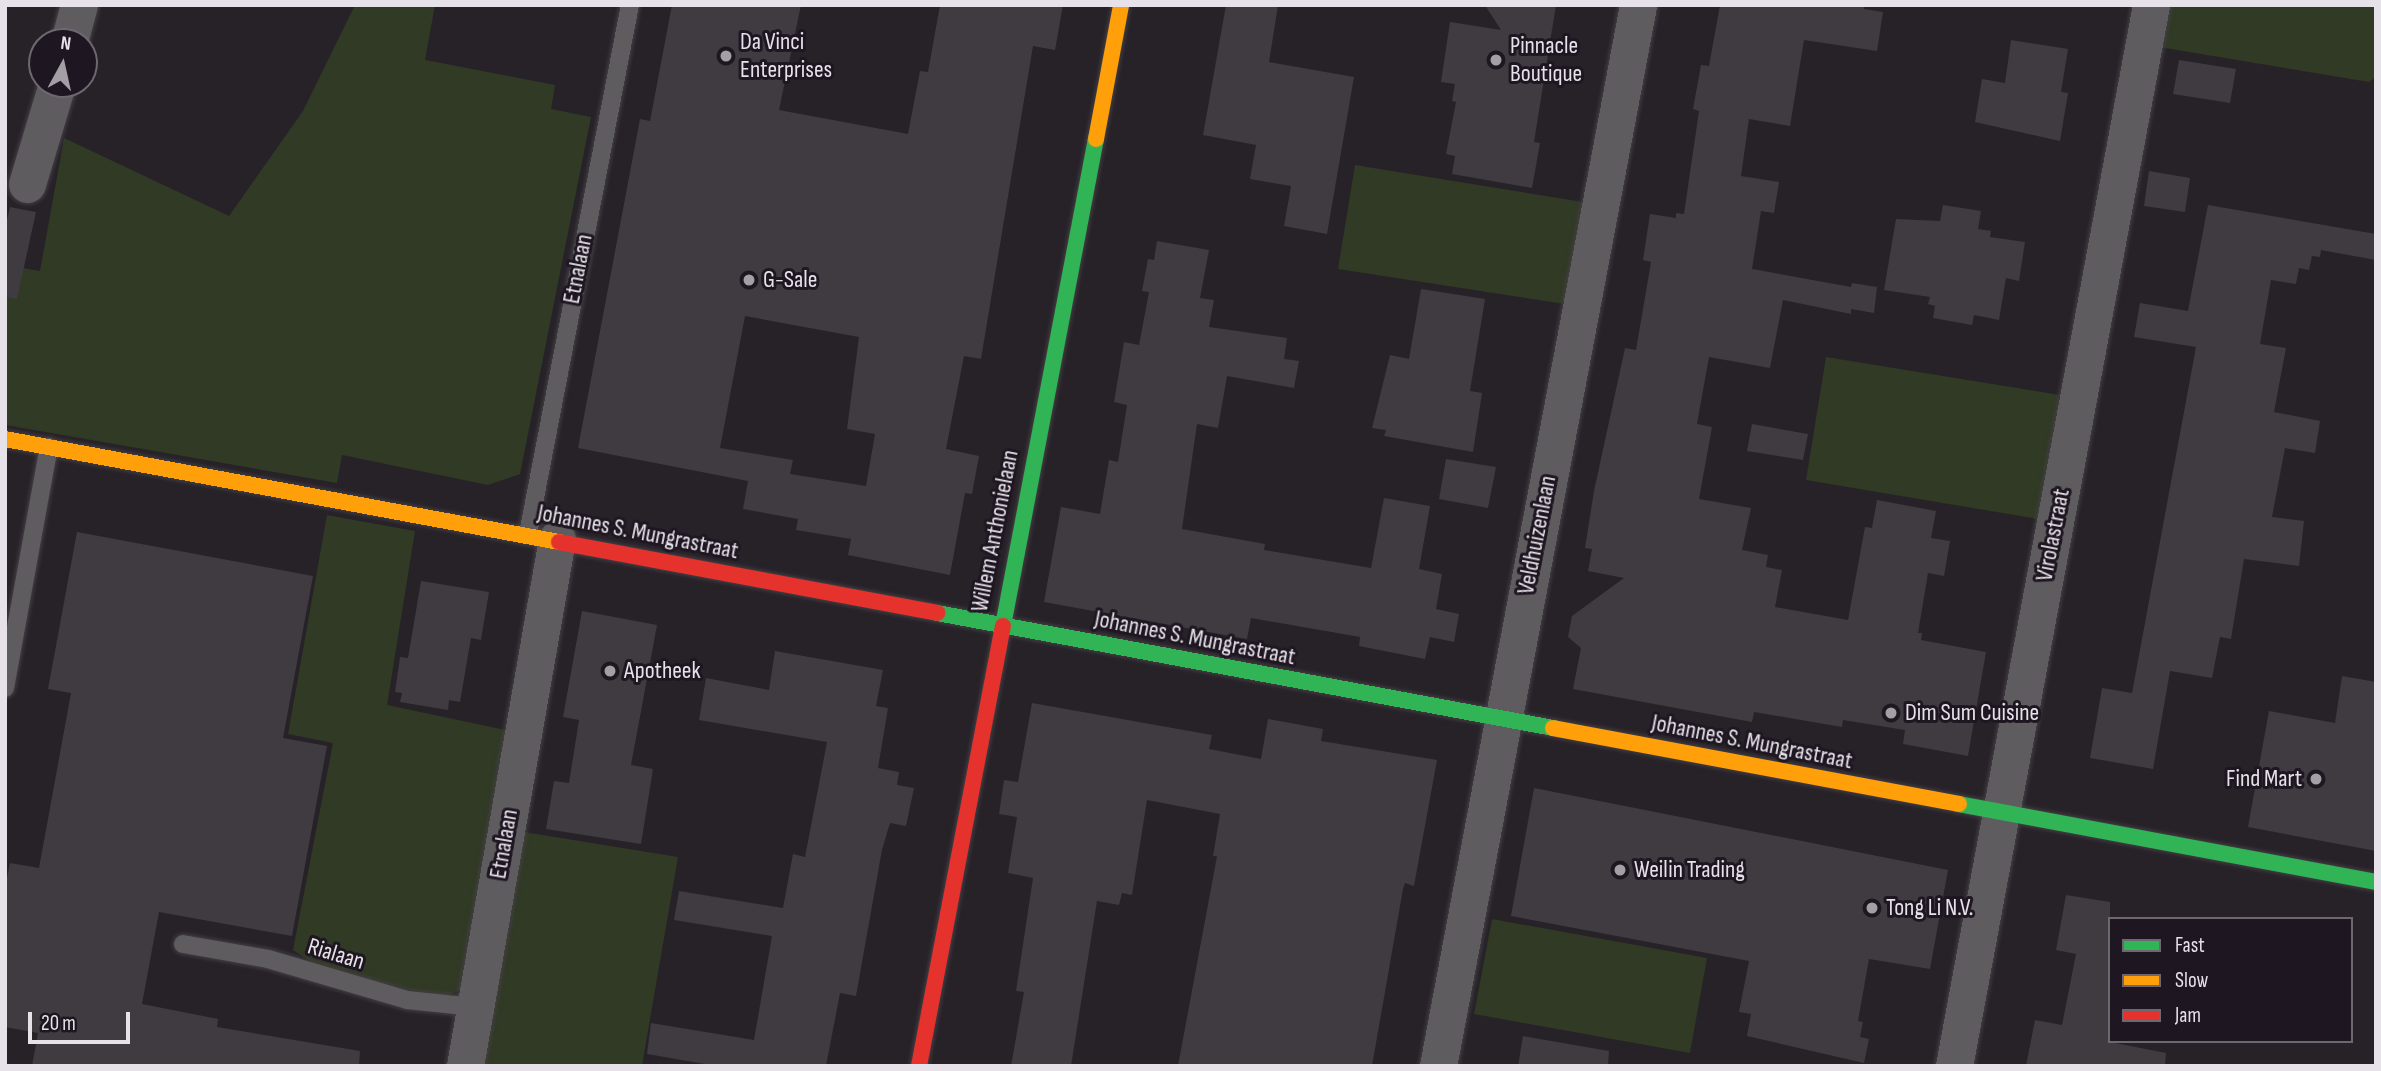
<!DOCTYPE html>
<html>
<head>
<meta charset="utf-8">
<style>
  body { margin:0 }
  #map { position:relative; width:2381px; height:1071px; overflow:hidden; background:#272228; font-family:"Sofia Sans Condensed",sans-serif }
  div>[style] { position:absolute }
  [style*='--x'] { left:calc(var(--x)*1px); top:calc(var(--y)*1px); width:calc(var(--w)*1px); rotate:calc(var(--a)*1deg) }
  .green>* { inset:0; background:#313a25 }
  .building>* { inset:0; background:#3f3b40 }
  .roads { filter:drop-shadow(0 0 2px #433f44) drop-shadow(0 0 2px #433f44) }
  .lane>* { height:18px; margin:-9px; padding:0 9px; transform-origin:9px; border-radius:9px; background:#5f5c60 }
  .street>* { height:37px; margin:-18.5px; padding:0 18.5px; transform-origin:18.5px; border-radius:18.5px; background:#5f5c60 }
  .fast>* { height:16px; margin:-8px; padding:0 8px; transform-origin:8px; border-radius:8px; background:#30b455 }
  .slow>* { height:16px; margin:-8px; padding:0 8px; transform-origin:8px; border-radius:8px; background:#ff9f0a }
  .jam>* { height:16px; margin:-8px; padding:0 8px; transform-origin:8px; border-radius:8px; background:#e5322d }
  .dots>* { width:19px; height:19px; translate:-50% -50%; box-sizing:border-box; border:4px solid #1e1621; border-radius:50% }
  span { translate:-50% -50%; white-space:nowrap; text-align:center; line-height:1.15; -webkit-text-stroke:6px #1e1621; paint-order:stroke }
  .poi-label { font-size:24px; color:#e7e1e9 }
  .left { translate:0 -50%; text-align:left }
  .right { translate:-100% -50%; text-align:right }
  .street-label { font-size:24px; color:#e7e1e9 }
  .frame { position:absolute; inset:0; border:7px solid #e7e1e9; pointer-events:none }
  .legend { position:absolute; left:2108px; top:917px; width:245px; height:126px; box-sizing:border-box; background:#1e1621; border:2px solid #6e6771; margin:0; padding:9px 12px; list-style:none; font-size:21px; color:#e7e1e9 }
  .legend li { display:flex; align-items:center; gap:14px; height:35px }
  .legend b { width:35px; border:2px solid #6e6771 }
  .north { position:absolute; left:28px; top:28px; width:70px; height:70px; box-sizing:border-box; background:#1e1621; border:2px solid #6e6771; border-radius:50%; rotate:8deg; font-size:19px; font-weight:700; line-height:28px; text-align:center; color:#e7e1e9 }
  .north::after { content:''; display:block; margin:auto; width:24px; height:32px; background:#a49ea5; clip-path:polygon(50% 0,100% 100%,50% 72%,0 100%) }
  .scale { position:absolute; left:28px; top:1012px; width:102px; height:32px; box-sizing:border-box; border:4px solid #e7e1e9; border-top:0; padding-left:9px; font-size:21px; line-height:24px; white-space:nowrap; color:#e7e1e9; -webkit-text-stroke:5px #1e1621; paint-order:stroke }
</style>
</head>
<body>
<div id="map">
  <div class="green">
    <i style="clip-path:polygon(355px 5px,435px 5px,425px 60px,555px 85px,551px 109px,591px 117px,520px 474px,488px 485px,342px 455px,337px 483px,5px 425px,5px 265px,40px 271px,64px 138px,229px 216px,303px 111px)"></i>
    <i style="clip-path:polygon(2161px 5px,2376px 5px,2376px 77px,2369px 82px,2153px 46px)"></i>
    <i style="clip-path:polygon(1355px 165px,1583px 202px,1565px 304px,1338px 269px)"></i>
    <i style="clip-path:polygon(1826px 357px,2060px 395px,2038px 519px,1806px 480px)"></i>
    <i style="clip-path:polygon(327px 515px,415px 531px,387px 705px,510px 731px,463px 989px,442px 998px,321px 968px,293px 950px,333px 743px,288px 734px)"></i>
    <i style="clip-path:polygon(518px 831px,678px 857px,642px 1066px,477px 1066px)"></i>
    <i style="clip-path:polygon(1492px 919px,1707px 958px,1690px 1053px,1474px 1014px)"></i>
  </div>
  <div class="building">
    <i style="clip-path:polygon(evenodd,672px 5px,801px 5px,779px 110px,908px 134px,920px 71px,928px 72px,940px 5px,1063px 5px,1055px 50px,1033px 46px,981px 359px,964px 356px,946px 449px,979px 456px,972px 494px,965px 493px,950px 575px,848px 555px,851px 539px,796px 530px,798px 519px,743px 509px,748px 481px,578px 448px,640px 119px,650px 121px,672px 5px,745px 316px,859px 337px,847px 429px,875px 434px,866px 486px,790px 474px,793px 460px,720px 448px,745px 316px)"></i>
    <i style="clip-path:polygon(1226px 5px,1278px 5px,1269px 62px,1354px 77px,1327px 234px,1284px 226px,1291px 186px,1250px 179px,1256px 145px,1203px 135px)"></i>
    <i style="clip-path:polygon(1485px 5px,1556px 5px,1534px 142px,1540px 143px,1532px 188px,1452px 174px,1455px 156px,1446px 154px,1456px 102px,1452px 101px,1455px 84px,1441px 82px,1450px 22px,1501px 30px)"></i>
    <i style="clip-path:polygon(1720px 5px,1864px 5px,1864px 9px,1883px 12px,1877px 51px,1804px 40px,1790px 126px,1749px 119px,1741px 176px,1779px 182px,1774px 213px,1761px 211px,1752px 269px,1851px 287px,1852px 283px,1877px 287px,1874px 313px,1851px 309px,1851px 314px,1783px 300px,1770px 368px,1709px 357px,1697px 424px,1712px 427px,1699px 499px,1751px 508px,1742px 550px,1768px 555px,1766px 567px,1782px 570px,1775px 607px,1848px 620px,1865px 527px,1872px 528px,1877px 500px,1936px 511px,1931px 538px,1950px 541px,1944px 576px,1928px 573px,1918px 633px,1922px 633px,1921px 640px,1986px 652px,1968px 756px,1903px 744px,1905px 730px,1843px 720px,1842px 727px,1754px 712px,1752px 722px,1573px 689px,1581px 648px,1568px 637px,1572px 616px,1624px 578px,1588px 571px,1592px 549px,1585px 548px,1594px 491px,1625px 348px,1636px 350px,1651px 262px,1643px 260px,1650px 214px,1676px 218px,1676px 213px,1684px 214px,1699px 111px,1693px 109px,1701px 65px,1709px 66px)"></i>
    <i style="clip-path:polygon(2011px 40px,2068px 49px,2061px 92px,2068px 93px,2060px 141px,1975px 122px,1982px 79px,2005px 83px)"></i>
    <i style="clip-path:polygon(2179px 60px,2236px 69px,2230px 103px,2173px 94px)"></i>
    <i style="clip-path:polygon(2149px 171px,2190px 178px,2185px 212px,2144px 206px)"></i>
    <i style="clip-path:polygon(1943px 205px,1981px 211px,1978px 229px,1991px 231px,1990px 237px,2025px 242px,2019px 281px,2006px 278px,1999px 320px,1974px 315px,1972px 325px,1933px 318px,1935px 306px,1928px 304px,1930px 297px,1884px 290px,1896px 219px,1940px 221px)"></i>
    <i style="clip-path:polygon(2208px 205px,2376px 234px,2376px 260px,2321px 250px,2320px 257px,2312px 256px,2309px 270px,2299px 268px,2296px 284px,2271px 280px,2260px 344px,2286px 348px,2274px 412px,2320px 421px,2315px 453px,2285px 448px,2272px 517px,2304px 521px,2299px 566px,2244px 559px,2231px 639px,2220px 637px,2212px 678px,2170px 671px,2153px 769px,2090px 758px,2102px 688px,2132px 693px,2196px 347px,2134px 337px,2140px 303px,2188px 311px)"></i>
    <i style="clip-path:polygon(10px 207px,36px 212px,17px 299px,5px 297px,5px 229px)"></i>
    <i style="clip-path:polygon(1157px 241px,1209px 250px,1200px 298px,1214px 300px,1209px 327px,1287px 338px,1284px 359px,1299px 361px,1294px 388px,1227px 376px,1218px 428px,1197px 424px,1182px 529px,1265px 544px,1264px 550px,1371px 568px,1384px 498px,1430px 506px,1419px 569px,1442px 574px,1436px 609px,1459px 614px,1454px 642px,1430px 637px,1425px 659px,1359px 646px,1360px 637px,1251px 618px,1247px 639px,1044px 602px,1061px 507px,1100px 514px,1109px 460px,1118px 462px,1127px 405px,1114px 402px,1124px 342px,1139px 345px,1149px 292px,1142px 291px,1148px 259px,1154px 260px)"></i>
    <i style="clip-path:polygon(1421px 289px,1485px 299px,1470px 391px,1482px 393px,1473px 452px,1384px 436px,1386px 430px,1372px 428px,1390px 355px,1409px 359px)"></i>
    <i style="clip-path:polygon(1752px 424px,1808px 434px,1803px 460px,1747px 451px)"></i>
    <i style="clip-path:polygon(1446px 459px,1496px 467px,1488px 508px,1439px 499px)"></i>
    <i style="clip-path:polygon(77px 532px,313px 576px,283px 738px,327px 746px,292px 936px,159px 912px,142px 1004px,218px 1019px,217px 1027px,360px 1051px,359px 1066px,32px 1066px,38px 1033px,5px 1027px,5px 888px,10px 863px,39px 868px,71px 693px,48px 689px)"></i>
    <i style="clip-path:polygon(421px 581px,489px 592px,481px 640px,471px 638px,460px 702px,449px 700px,448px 710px,400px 702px,402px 693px,395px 692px,400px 657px,408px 658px)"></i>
    <i style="clip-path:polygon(582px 611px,657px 625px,631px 765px,653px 769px,641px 844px,546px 829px,554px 781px,569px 783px,579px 720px,563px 717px)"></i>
    <i style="clip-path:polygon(775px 651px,883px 670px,876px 706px,888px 708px,878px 768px,899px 772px,897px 785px,914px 788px,906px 826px,890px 823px,882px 850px,856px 996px,840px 993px,826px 1066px,716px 1066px,647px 1054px,651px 1023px,754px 1040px,772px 936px,674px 920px,679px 891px,783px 908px,793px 854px,805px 857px,827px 742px,699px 720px,706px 678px,769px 690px)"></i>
    <i style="clip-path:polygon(2342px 676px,2376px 682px,2376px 851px,2248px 827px,2269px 711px,2335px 723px)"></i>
    <i style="clip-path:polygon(1032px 703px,1212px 735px,1209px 749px,1261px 759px,1268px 719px,1323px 729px,1321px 741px,1437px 760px,1414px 886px,1405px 883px,1403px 889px,1372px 1066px,1178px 1066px,1217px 856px,1213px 856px,1220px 814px,1147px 800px,1132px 895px,1122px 893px,1119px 905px,1097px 901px,1071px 1066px,1011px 1066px,1024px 992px,1016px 991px,1033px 878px,1008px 873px,1017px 817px,999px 814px,1004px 780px,1018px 782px)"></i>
    <i style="clip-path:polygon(1534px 788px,1948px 870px,1930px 969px,1869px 959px,1858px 1021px,1863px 1022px,1860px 1037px,1869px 1039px,1864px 1063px,1747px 1036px,1751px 1014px,1739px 1012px,1749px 961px,1511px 916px)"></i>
    <i style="clip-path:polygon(2066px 895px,2110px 902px,2110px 1042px,2166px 1053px,2165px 1066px,2026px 1066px,2035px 1020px,2062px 1025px,2076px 954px,2056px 950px)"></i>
    <i style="clip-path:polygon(1523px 1036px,1609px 1051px,1608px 1066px,1518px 1066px)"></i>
  </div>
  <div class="roads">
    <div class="lane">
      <i style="--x:528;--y:534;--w:539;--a:-79.09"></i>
      <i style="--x:5;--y:688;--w:245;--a:-79.7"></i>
      <i style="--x:183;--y:944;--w:86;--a:10"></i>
      <i style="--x:268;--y:959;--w:145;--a:16.4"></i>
      <i style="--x:407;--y:1000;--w:68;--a:5.9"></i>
    </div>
    <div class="street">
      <i style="--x:69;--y:42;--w:38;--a:-75"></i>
      <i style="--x:27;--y:184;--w:104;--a:-73.3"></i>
      <i style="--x:465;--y:1066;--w:535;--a:-80.1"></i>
      <i style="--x:1438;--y:1066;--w:1080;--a:-79.32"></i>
      <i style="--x:1954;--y:1066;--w:1079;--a:-79.48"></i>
    </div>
    <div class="fast">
      <i style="--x:937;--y:613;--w:627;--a:10.57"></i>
      <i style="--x:1003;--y:626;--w:496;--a:-79.2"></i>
      <i style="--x:1959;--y:804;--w:424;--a:10.6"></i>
    </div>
    <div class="slow">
      <i style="--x:1096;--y:139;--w:136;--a:-79.4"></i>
      <i style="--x:5;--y:439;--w:563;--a:10.53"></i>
      <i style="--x:1553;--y:728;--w:413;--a:10.6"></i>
    </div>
    <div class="jam">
      <i style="--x:559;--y:542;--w:385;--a:10.6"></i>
      <i style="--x:919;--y:1066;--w:448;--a:-79.2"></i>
    </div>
  </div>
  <div class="dots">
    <i style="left:726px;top:56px;background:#a49ea5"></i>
    <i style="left:1496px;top:60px;background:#a49ea5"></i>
    <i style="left:749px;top:280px;background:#a49ea5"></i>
    <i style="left:610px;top:671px;background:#a49ea5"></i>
    <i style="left:1891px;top:713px;background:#a49ea5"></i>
    <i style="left:2316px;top:779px;background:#a49ea5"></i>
    <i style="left:1620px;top:870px;background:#a49ea5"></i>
    <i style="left:1872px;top:908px;background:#a49ea5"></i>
  </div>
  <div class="poi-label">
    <span class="left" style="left:740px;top:56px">Da Vinci<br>Enterprises</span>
    <span class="left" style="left:1510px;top:60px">Pinnacle<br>Boutique</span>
    <span class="left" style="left:763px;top:280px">G-Sale</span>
    <span class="left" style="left:624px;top:671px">Apotheek</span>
    <span class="left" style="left:1905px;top:713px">Dim Sum Cuisine</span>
    <span class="right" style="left:2302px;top:779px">Find Mart</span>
    <span class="left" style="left:1634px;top:870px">Weilin Trading</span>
    <span class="left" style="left:1886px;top:908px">Tong Li N.V.</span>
  </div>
  <div class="street-label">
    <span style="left:578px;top:269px;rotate:-79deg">Etnalaan</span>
    <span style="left:995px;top:531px;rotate:-79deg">Willem Anthonielaan</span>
    <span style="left:638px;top:532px;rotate:11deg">Johannes S. Mungrastraat</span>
    <span style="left:1537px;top:535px;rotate:-79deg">Veldhuizenlaan</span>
    <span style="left:2053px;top:535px;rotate:-79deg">Virolastraat</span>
    <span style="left:1195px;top:638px;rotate:11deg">Johannes S. Mungrastraat</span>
    <span style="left:1752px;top:742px;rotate:11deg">Johannes S. Mungrastraat</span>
    <span style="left:504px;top:844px;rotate:-80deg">Etnalaan</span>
    <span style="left:336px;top:954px;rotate:17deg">Rialaan</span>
  </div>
  <div class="frame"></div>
  <ul class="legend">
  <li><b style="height:9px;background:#30b455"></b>Fast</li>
  <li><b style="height:9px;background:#ff9f0a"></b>Slow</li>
  <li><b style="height:9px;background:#e5322d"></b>Jam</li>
  </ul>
  <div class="north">N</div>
  <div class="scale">20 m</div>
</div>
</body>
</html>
